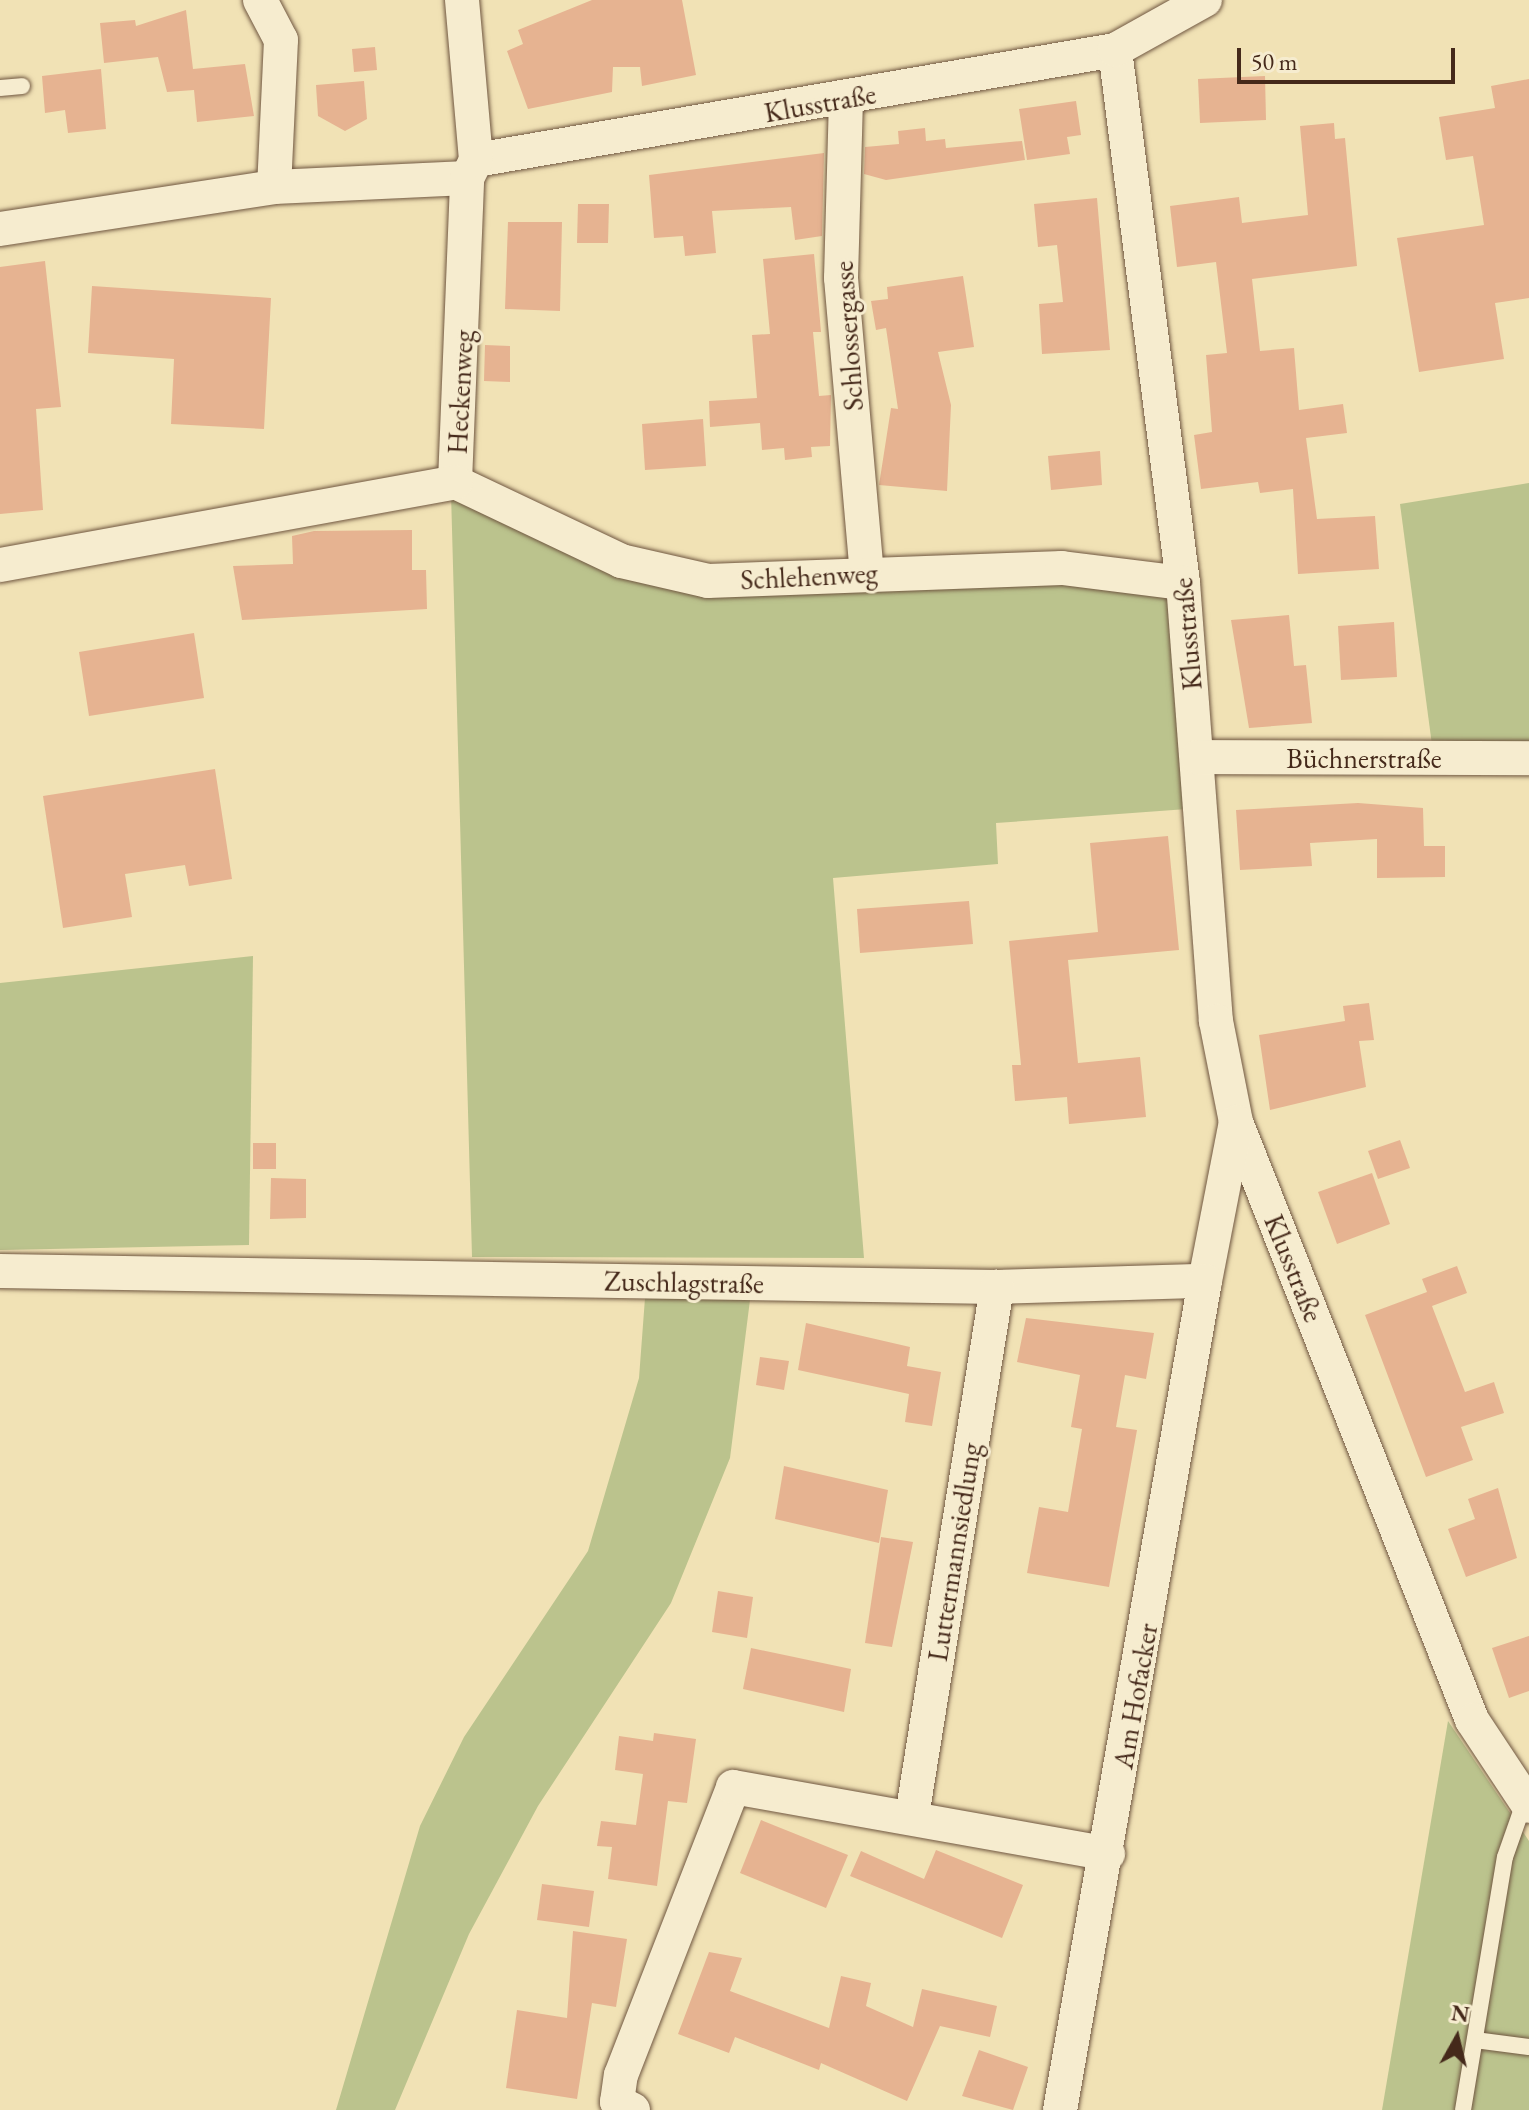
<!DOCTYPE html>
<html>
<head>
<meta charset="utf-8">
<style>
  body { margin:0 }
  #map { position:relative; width:1529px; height:2110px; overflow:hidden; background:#f1e2b5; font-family:"EB Garamond",serif }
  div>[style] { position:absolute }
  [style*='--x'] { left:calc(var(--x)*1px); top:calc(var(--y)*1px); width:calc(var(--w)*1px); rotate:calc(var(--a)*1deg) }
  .green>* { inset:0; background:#bbc38d }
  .building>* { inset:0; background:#e6b391 }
  .roads { filter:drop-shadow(0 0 2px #705741) drop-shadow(0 0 2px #705741) }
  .lane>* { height:16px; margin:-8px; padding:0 8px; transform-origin:8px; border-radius:8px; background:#f6eccf }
  .street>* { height:34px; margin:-17px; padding:0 17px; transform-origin:17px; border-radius:17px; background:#f6eccf }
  span { translate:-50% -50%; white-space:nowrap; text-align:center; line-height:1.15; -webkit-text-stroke:6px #f6eccf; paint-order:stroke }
  .street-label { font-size:28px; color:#45291a }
  .north { position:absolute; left:1417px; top:1998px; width:80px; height:80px; -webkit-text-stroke:6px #f6eccf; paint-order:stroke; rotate:8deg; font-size:22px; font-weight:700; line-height:32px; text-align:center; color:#45291a }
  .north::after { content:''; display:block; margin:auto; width:28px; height:36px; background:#45291a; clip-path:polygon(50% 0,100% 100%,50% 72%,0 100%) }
  .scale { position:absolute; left:1237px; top:48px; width:218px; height:36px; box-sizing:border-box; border:4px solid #45291a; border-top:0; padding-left:10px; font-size:24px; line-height:28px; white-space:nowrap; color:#45291a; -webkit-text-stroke:6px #f6eccf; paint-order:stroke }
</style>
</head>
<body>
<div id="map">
  <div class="green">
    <i style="clip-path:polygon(1529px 483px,1529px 744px,1432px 745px,1400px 504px)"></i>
    <i style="clip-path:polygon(451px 493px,619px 567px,1063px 577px,1173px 593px,1187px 809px,996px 823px,998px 864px,833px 878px,864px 1258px,472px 1257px)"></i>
    <i style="clip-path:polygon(253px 956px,249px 1245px,0 1250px,0 983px)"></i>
    <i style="clip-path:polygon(645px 1298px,750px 1300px,730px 1458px,671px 1603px,538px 1806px,469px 1934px,395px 2110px,336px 2110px,420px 1826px,464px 1737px,588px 1551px,639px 1378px)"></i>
    <i style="clip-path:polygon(1448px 1721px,1529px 1841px,1529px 2110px,1382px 2110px)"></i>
  </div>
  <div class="building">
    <i style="clip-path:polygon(592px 0,682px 0,696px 75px,642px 86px,640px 67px,613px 67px,612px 92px,528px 109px,507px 51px,523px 44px,518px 30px)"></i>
    <i style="clip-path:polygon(186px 10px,193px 69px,245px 64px,254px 116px,197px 122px,194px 90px,167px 92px,158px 57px,104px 63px,100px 23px,135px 20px,136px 26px)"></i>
    <i style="clip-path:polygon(375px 47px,377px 70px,354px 72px,352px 49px)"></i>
    <i style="clip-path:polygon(101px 69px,106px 129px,68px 133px,65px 110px,45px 113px,42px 76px)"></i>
    <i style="clip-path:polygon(1265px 76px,1266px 120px,1200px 123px,1198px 79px)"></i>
    <i style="clip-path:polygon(1529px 79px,1529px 298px,1495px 303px,1504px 359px,1419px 372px,1397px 238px,1484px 225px,1473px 156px,1446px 160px,1439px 117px,1495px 108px,1491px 86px)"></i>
    <i style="clip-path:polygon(364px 81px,367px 119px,345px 131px,318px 116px,316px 85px)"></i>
    <i style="clip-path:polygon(1076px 101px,1081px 135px,1067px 137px,1070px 154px,1027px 160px,1019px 109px)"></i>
    <i style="clip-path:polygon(1334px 123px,1335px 139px,1345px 138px,1357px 266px,1252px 279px,1260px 351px,1294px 348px,1299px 410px,1343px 404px,1347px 433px,1306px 438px,1317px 519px,1375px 516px,1379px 569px,1298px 574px,1293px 489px,1260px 493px,1258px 482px,1201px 489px,1194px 435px,1212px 432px,1206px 355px,1227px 353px,1216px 262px,1177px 267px,1170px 206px,1239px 197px,1242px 223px,1308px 215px,1300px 126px)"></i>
    <i style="clip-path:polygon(925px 128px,926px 141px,945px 139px,946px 148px,1022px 141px,1025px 160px,886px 180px,864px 174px,865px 147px,899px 144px,898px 131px)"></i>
    <i style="clip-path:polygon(824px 153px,822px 236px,795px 240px,791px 207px,712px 211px,716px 253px,685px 256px,683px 236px,654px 238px,649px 175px)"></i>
    <i style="clip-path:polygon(1097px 198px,1110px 350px,1042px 354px,1039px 304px,1063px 302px,1057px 245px,1038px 247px,1034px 204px)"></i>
    <i style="clip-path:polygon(578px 204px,609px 204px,608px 243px,577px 243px)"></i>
    <i style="clip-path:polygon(508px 222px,562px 222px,560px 311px,505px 309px)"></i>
    <i style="clip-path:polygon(814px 254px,821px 332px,813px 332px,819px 396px,831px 395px,830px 446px,811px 447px,812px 457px,785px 460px,784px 448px,762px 450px,760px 423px,710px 427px,709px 401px,757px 398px,752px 335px,770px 334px,763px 259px)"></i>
    <i style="clip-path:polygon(45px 261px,61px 407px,36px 409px,43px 510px,0 514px,0 267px)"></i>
    <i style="clip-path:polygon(963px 276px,974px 347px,938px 352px,951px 405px,947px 491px,879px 485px,891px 408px,898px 409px,886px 328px,876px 330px,871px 301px,888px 299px,887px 287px)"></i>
    <i style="clip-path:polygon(92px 286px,271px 298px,264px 429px,171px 424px,174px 359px,88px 353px)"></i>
    <i style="clip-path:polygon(485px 345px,510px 346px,510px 382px,484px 381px)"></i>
    <i style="clip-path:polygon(703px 419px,706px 466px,645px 470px,642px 424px)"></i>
    <i style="clip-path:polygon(1100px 451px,1102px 485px,1051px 490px,1048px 456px)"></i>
    <i style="clip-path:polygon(412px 530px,412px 570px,426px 570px,427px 609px,242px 620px,233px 566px,293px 564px,292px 536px,314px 531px)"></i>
    <i style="clip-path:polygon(1289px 615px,1294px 666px,1306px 665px,1312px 723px,1249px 728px,1231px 620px)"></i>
    <i style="clip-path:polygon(1394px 622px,1397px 677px,1341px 680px,1338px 626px)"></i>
    <i style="clip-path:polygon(194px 633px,204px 698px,89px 716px,79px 652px)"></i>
    <i style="clip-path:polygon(215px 769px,232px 879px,189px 886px,185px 865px,125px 874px,132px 917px,63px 928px,43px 796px)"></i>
    <i style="clip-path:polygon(1358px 803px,1423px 808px,1424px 846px,1445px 846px,1445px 877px,1377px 878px,1377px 839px,1310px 843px,1312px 866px,1240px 870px,1236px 810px)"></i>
    <i style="clip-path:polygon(1168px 836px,1179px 950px,1068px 960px,1078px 1063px,1140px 1057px,1146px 1117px,1069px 1124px,1067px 1097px,1015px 1101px,1012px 1065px,1021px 1065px,1009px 941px,1098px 932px,1090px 843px)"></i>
    <i style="clip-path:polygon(969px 901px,973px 944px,860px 953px,857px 909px)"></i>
    <i style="clip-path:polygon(1369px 1003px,1374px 1040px,1359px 1041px,1366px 1087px,1270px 1110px,1259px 1035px,1345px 1021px,1343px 1006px)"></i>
    <i style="clip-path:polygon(1400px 1140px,1410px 1168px,1378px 1179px,1368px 1151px)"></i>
    <i style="clip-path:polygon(253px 1143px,276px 1143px,276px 1169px,253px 1169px)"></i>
    <i style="clip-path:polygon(1372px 1173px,1390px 1224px,1337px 1244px,1318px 1192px)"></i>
    <i style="clip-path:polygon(271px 1178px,306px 1179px,306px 1218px,270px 1219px)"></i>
    <i style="clip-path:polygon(1457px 1266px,1467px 1293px,1432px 1306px,1465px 1392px,1494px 1382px,1504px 1413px,1461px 1427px,1473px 1460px,1426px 1477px,1365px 1315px,1427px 1292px,1422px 1279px)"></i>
    <i style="clip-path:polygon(1026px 1318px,1154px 1333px,1146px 1379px,1125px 1375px,1116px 1427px,1137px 1430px,1109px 1587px,1027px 1573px,1039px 1507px,1068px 1512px,1082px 1429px,1071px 1427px,1080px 1375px,1017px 1362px)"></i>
    <i style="clip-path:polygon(806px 1323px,910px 1347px,907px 1366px,941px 1372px,932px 1426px,905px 1422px,909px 1394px,798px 1370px)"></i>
    <i style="clip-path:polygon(760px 1357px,789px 1361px,784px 1390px,756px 1385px)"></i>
    <i style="clip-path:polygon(784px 1466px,888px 1490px,879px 1543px,775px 1519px)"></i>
    <i style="clip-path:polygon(1498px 1488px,1517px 1558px,1466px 1577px,1448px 1529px,1475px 1519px,1468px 1499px)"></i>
    <i style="clip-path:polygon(881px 1537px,913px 1542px,892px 1647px,865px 1643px)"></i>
    <i style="clip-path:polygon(718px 1591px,753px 1597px,747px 1638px,712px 1632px)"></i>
    <i style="clip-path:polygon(1529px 1636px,1529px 1691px,1509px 1698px,1492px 1648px)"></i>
    <i style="clip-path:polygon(751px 1648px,851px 1669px,844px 1712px,743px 1689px)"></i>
    <i style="clip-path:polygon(654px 1733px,696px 1739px,687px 1803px,668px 1801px,657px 1886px,608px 1879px,612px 1847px,597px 1846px,601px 1821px,636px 1825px,643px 1774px,615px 1770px,619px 1736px,653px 1741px)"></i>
    <i style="clip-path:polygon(761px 1820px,848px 1855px,826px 1908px,740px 1873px)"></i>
    <i style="clip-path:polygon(936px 1850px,1023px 1885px,1002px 1938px,850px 1876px,861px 1851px,924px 1879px)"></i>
    <i style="clip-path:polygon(542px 1884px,594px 1891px,589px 1927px,537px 1920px)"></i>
    <i style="clip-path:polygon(573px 1931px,627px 1939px,616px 2007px,592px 2003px,577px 2099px,506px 2088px,517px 2010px,567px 2018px)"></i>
    <i style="clip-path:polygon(709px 1952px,742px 1958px,730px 1991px,829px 2028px,841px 1976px,871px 1983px,866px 2006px,913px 2027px,922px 1989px,997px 2006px,990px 2037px,940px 2026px,907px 2101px,821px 2063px,819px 2070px,735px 2037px,729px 2053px,678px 2034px)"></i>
    <i style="clip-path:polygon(979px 2050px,1028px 2067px,1013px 2110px,962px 2096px)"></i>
  </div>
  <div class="roads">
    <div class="lane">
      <i style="--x:0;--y:88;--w:22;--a:-5"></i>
      <i style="--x:1475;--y:2040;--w:54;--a:7.4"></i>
      <i style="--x:1463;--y:2110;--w:256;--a:-80.6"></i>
      <i style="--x:1505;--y:1857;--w:57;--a:-70.6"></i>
    </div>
    <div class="street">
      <i style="--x:260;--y:0;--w:45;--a:62.3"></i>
      <i style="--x:281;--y:40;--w:147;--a:92.7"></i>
      <i style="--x:1115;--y:50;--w:537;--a:82.73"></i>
      <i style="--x:1183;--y:583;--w:439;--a:85.7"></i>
      <i style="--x:1216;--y:1021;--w:103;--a:78.8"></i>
      <i style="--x:1236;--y:1122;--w:643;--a:68.46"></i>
      <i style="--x:1472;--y:1720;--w:103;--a:56.5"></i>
      <i style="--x:846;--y:99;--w:179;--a:91.6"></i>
      <i style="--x:841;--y:278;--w:296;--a:85"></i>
      <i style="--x:476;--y:160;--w:648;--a:-9.77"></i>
      <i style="--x:1115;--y:50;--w:103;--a:-29.1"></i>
      <i style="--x:0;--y:229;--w:277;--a:-8.7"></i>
      <i style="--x:274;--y:187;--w:193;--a:-2.7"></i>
      <i style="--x:455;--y:482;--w:184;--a:25.4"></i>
      <i style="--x:621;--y:561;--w:89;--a:12.9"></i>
      <i style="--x:708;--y:581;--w:354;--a:-2.1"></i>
      <i style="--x:1062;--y:568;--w:122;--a:7.1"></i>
      <i style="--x:455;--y:482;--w:304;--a:-87.7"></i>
      <i style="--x:467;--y:178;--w:20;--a:-63"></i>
      <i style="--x:476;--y:160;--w:161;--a:-95"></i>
      <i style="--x:0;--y:565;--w:463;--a:-10.3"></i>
      <i style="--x:1198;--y:757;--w:331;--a:0.2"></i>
      <i style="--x:0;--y:1271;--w:997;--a:0.92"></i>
      <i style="--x:997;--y:1287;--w:208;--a:-1.7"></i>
      <i style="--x:1205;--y:1281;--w:162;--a:-79"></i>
      <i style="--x:912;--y:1816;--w:536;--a:-80.87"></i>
      <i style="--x:633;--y:2110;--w:18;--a:-153"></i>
      <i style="--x:617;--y:2102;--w:27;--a:-82"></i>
      <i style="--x:621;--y:2075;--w:309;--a:-68.7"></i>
      <i style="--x:733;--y:1787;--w:381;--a:10.1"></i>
      <i style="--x:1060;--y:2110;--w:842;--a:-80.08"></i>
    </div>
  </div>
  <div class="street-label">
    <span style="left:820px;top:103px;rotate:-10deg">Klusstraße</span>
    <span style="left:848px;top:336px;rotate:-94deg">Schlossergasse</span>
    <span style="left:460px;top:392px;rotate:-87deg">Heckenweg</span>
    <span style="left:809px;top:576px;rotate:-3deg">Schlehenweg</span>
    <span style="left:1187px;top:634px;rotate:-95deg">Klusstraße</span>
    <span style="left:1364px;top:758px">Büchnerstraße</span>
    <span style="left:1294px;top:1268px;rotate:68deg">Klusstraße</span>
    <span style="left:684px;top:1282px;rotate:1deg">Zuschlagstraße</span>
    <span style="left:954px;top:1552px;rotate:-81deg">Luttermannsiedlung</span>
    <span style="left:1135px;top:1696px;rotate:-80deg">Am Hofacker</span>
  </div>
  <div class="north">N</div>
  <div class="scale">50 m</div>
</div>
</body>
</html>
